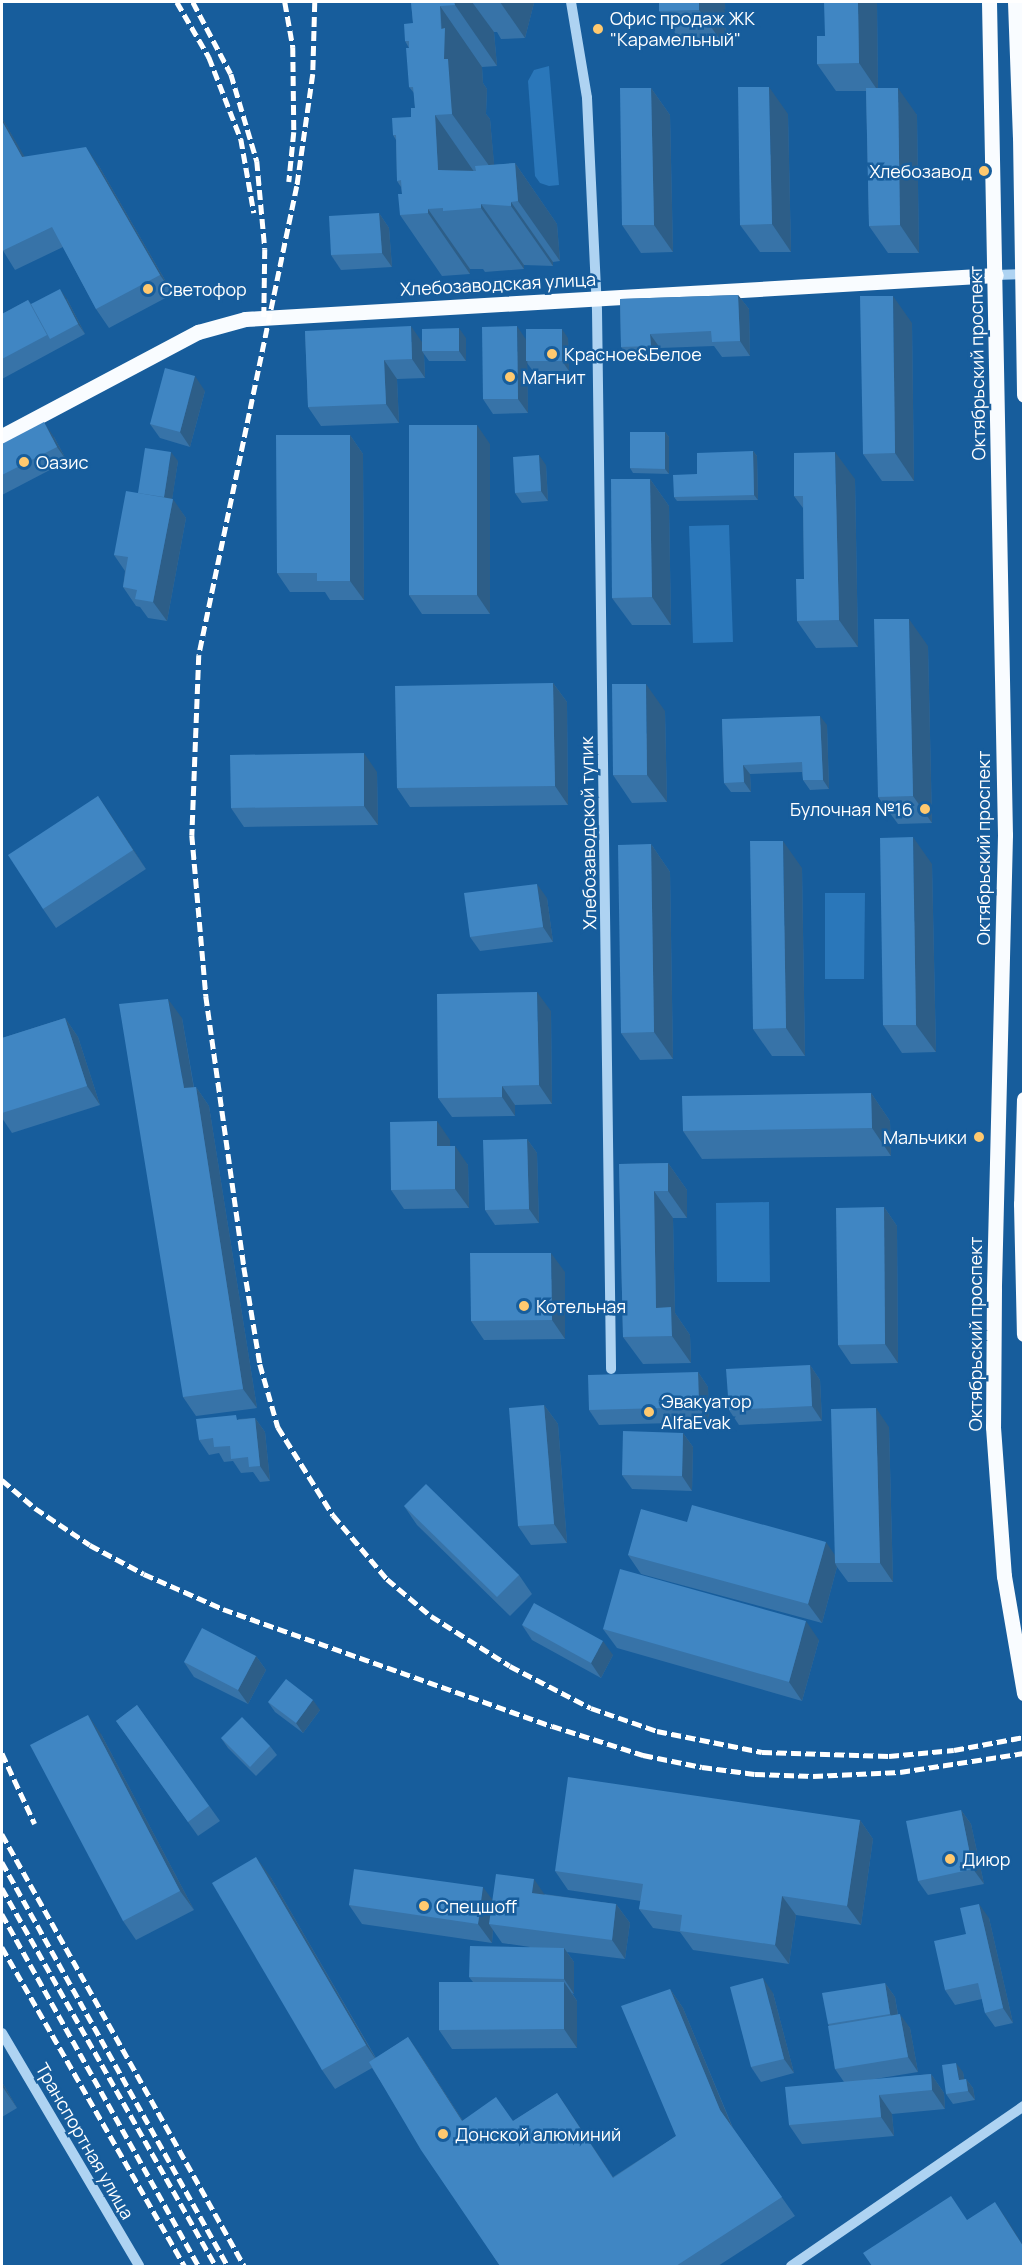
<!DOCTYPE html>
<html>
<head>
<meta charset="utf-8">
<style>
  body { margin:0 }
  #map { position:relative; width:1025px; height:2268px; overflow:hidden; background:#175d9c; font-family:Manrope,sans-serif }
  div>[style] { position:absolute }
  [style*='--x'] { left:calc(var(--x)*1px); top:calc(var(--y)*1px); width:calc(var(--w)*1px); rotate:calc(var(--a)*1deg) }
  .green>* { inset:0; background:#2a77ba }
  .minor>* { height:10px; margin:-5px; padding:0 5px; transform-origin:5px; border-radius:5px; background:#aed3f2 }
  .major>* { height:15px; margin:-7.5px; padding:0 7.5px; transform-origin:7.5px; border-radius:7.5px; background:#f9fcff }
  .rail>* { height:4.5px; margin-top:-2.25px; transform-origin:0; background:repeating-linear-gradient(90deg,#fff 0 10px,transparent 0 14.5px) }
  .wall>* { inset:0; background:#3773a8 }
  .shaded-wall>* { inset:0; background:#2d5e88 }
  .building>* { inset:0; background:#4086c3 }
  .dots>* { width:16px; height:16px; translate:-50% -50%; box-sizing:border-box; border:3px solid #175d9c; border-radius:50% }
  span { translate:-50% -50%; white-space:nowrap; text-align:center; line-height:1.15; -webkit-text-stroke:5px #175d9c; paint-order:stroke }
  .poi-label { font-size:18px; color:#fff }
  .left { translate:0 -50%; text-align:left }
  .right { translate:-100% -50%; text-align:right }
  .street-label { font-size:18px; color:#fff }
  .frame { position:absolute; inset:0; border:3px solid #fff; pointer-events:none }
</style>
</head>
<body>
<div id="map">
  <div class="green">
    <i style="clip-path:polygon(549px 66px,559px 185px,549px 186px,540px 183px,535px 176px,528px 81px,534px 70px)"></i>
    <i style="clip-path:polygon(729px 525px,733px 642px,693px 643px,689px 526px)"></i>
    <i style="clip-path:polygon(825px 893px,865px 893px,864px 979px,825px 979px)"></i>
    <i style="clip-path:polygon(769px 1202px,770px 1282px,717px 1282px,716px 1203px)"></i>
  </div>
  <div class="minor">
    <i style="--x:571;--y:2;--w:97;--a:80.5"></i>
    <i style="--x:587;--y:98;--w:212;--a:87.3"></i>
    <i style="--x:597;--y:310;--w:1059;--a:89.24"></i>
    <i style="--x:996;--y:275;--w:28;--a:-2"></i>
    <i style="--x:2;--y:2033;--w:270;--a:59.5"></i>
    <i style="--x:791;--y:2266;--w:283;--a:-34.5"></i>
  </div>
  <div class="major">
    <i style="--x:989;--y:2;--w:833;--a:88.9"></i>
    <i style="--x:1005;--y:835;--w:454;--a:91.4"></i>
    <i style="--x:994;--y:1289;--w:138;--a:90.4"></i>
    <i style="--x:993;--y:1427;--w:149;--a:85.8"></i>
    <i style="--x:1004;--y:1576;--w:119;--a:80.3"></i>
    <i style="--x:1015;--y:2;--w:135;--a:87.9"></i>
    <i style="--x:1020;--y:137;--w:258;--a:89.1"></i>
    <i style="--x:2;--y:436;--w:222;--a:-28"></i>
    <i style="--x:198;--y:332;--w:49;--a:-15.5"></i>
    <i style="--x:245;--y:319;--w:752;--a:-3.35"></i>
    <i style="--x:1024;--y:1099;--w:105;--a:91.6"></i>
    <i style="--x:1021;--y:1204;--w:130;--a:88.7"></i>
  </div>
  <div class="rail">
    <i style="--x:177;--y:2;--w:64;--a:59.8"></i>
    <i style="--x:209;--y:57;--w:88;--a:68.7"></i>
    <i style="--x:241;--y:139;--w:75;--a:80"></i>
    <i style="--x:193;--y:2;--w:81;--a:62.2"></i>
    <i style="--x:231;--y:74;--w:91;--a:73.4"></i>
    <i style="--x:257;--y:161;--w:88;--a:84.8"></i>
    <i style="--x:265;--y:249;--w:69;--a:90.8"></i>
    <i style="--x:285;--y:2;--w:46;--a:79.9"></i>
    <i style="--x:293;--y:47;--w:85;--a:89.3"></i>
    <i style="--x:294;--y:132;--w:50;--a:95.7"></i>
    <i style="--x:315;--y:2;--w:72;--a:91.6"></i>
    <i style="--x:313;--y:74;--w:113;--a:98.1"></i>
    <i style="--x:297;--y:186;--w:479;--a:101.8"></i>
    <i style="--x:199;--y:655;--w:180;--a:92.2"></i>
    <i style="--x:192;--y:835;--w:162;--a:85"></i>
    <i style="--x:206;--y:996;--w:274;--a:82"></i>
    <i style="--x:244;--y:1267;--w:98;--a:80.6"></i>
    <i style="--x:260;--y:1364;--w:66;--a:74.1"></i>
    <i style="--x:278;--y:1427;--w:104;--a:58"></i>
    <i style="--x:333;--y:1515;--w:84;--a:49.8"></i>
    <i style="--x:387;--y:1579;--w:57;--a:40.1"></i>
    <i style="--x:431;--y:1616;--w:93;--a:32.3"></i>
    <i style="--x:510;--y:1666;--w:91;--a:27.4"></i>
    <i style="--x:591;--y:1708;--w:70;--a:19.2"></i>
    <i style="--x:657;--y:1731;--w:107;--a:11.3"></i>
    <i style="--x:762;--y:1752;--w:127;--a:1.8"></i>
    <i style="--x:889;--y:1756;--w:65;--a:-5.3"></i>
    <i style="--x:954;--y:1750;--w:71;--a:-10.5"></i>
    <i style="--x:2;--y:1480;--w:43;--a:40.3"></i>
    <i style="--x:35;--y:1508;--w:66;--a:33.9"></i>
    <i style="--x:90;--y:1545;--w:61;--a:28.2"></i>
    <i style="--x:144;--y:1574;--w:86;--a:23.9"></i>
    <i style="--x:223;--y:1609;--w:349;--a:19.6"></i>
    <i style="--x:552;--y:1726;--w:96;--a:17.7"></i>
    <i style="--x:643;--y:1755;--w:60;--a:11.5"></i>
    <i style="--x:702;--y:1767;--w:53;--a:7.5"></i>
    <i style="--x:755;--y:1774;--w:58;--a:2"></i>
    <i style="--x:813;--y:1776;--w:87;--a:-2.6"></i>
    <i style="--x:900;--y:1772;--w:125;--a:-8.7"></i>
    <i style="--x:2;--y:1753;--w:78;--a:65.1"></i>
    <i style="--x:2;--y:1834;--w:495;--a:60.7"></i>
    <i style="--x:2;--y:1862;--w:463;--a:60.8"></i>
    <i style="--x:2;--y:1888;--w:434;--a:60.5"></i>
    <i style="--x:2;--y:1914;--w:403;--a:60.8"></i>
    <i style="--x:2;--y:1947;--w:368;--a:60.2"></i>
  </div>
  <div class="wall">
    <i style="clip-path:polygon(411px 2px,533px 2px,534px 3px,525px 38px,501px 39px,497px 32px,494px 32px,497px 66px,482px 67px,483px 83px,487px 89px,486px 114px,490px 119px,494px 165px,515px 163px,557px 224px,560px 261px,553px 262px,553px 266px,524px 265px,524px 269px,485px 272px,483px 269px,470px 269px,470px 274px,442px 276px,400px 215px,402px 194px,401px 187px,397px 181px,396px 140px,393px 135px,411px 117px,415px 108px,414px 93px,409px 87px,409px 48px,405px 41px,413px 23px)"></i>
    <i style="clip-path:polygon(725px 2px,726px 48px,686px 48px,659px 11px)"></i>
    <i style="clip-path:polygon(877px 2px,878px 88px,917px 115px,919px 253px,888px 253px,869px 226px,866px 91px,836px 91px,817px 64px,825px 36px)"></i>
    <i style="clip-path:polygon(651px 88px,670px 115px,673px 252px,641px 253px,622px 225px)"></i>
    <i style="clip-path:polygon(788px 114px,791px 252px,760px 252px,740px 225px)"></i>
    <i style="clip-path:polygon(2px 118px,24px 157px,99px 166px,173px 294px,109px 328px,96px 309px,63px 247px,15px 270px,2px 249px)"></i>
    <i style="clip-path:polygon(379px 213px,389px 228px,392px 267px,341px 270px,331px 255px)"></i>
    <i style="clip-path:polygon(738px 295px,749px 309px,750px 356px,722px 357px,714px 346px,660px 348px,661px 361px,632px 362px,621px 347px,620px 299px)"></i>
    <i style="clip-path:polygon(67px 299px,85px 334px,2px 379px,2px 314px,28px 300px,31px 304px)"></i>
    <i style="clip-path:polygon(912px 323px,914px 481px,882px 481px,863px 454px)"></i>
    <i style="clip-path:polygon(305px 331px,422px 343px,466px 338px,466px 361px,429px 361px,424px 354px,425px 378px,397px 379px,399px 423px,321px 426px,308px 407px)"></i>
    <i style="clip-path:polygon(568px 338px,569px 371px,533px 371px,527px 363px,528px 413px,493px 414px,483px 399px,526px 340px)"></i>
    <i style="clip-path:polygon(205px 391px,190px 447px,160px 438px,150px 424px)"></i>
    <i style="clip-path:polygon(665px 432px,669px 437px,669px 474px,633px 473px,630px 468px)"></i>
    <i style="clip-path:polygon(350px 435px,363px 454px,364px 600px,330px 600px,325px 592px,290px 592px,277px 573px)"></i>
    <i style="clip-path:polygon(54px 437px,67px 461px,2px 495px,2px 444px)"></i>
    <i style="clip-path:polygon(490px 444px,490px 614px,422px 614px,409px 595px)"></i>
    <i style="clip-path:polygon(753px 451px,757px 456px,758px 500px,677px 501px,674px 497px,697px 474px)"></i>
    <i style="clip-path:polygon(178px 461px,172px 499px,186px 518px,167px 621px,148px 618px,140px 607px,136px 606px,123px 587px,125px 571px,114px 555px,138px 493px)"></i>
    <i style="clip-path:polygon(546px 465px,548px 501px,522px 503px,515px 493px)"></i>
    <i style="clip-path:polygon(650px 479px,669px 506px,671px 625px,632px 625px,612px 598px)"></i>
    <i style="clip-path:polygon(855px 479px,858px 647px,816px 648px,797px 621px,804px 579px,803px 508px,794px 496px)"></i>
    <i style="clip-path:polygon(928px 646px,932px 823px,898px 824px,878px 797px)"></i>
    <i style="clip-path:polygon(553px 683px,567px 702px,568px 805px,410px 807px,397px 788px)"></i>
    <i style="clip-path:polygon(665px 711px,667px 802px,632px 803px,613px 775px)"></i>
    <i style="clip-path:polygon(722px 719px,827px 725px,829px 789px,810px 790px,803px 780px,802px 772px,750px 774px,751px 792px,731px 792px,724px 783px)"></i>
    <i style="clip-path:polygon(377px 772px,378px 825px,244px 827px,231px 808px)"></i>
    <i style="clip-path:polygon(98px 796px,146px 869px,56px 928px,43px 909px)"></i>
    <i style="clip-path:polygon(651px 844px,670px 872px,673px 1059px,640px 1060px,621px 1033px)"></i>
    <i style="clip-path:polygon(932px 864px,936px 1052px,902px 1053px,883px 1025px)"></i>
    <i style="clip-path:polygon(802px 868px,805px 1056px,772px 1056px,753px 1029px)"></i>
    <i style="clip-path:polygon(547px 898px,553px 942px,480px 951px,470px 937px)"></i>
    <i style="clip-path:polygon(551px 1011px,552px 1104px,515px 1105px,515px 1116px,452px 1117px,438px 1098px)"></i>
    <i style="clip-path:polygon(65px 1018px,78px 1037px,100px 1105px,12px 1133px,2px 1118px,2px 1038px)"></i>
    <i style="clip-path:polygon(182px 1018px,194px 1087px,196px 1087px,209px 1106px,257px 1408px,196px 1416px,183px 1397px)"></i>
    <i style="clip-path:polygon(871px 1093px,890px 1121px,891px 1156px,702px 1159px,683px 1131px)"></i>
    <i style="clip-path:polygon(527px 1139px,537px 1153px,539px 1223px,495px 1225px,485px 1210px)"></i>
    <i style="clip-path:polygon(450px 1140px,450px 1146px,468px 1165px,469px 1208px,404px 1209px,391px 1190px)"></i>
    <i style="clip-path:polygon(668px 1163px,687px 1190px,687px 1218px,673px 1218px,675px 1313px,690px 1335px,691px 1363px,643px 1364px,623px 1337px,619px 1164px)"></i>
    <i style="clip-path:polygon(884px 1207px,897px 1226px,898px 1363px,851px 1364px,838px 1345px)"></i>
    <i style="clip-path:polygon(565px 1272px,565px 1339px,484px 1340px,471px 1321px)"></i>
    <i style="clip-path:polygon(810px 1365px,820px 1380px,822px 1421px,739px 1425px,729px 1410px)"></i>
    <i style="clip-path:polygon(698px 1372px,708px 1387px,709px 1422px,599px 1425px,589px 1410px)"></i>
    <i style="clip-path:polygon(544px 1405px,558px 1424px,567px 1543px,531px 1545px,518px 1526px)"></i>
    <i style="clip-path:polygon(255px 1418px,265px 1432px,270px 1481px,260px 1482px,253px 1472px,241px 1473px,233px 1461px,224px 1462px,219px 1453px,209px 1455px,199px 1440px,239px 1419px)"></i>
    <i style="clip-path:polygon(889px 1427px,893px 1582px,848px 1582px,837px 1567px,822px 1623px,641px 1574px,628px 1555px,687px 1522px,835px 1555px)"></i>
    <i style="clip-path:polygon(683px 1433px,693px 1447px,692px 1491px,632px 1489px,622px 1475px)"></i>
    <i style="clip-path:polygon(404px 1506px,519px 1575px,532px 1594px,510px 1616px,417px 1525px)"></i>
    <i style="clip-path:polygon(522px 1625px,613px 1655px,601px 1678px,532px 1640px)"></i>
    <i style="clip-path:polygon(603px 1629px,819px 1640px,802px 1701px,617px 1648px)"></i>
    <i style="clip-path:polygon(256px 1656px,266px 1670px,248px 1704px,194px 1677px,184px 1662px)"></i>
    <i style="clip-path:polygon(268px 1702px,320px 1710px,303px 1733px,275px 1712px)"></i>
    <i style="clip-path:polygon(137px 1705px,220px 1821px,198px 1836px,116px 1721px)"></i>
    <i style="clip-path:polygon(101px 1734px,194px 1910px,136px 1940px,123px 1921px)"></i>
    <i style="clip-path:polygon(221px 1738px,270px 1746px,277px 1755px,256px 1776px,228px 1748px)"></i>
    <i style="clip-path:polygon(961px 1810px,971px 1824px,984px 1884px,928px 1895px,918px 1881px)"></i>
    <i style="clip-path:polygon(860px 1820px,873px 1839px,861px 1925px,796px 1915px,789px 1964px,693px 1950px,680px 1932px,653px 1928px,639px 1909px,641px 1901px,568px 1890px,555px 1871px)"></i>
    <i style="clip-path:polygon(270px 1876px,376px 2058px,408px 2037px,421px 2056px,463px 2121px,513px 2121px,557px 2093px,613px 2177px,676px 2136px,670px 1989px,683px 2008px,733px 2128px,795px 2216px,718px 2266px,500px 2266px,372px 2068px,335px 2089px,322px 2070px)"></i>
    <i style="clip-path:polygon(544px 1894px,616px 1904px,630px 1923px,625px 1959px,567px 1952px,574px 1962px,574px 1994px,572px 1993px,577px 2001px,577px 2048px,452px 2049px,439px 2030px,473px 1982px,469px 1977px,530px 1947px,502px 1943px,493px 1930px,492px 1943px,362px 1924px,349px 1905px,492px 1900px)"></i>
    <i style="clip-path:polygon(989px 1918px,1013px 2023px,995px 2027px,985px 2013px,982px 1999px,955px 2005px,945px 1990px,966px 1934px)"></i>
    <i style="clip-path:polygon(885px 1983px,895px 1997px,898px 2014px,910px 2028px,918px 2072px,869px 2080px,931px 2074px,944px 2093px,945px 2109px,892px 2114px,894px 2136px,802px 2144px,789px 2125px,844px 2082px,835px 2069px,829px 2026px,828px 2024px)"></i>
    <i style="clip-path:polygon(773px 1993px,794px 2073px,761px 2082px,751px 2067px)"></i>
    <i style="clip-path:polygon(963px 2072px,964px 2079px,966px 2079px,973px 2088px,975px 2100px,953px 2104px,946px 2094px)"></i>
    <i style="clip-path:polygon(2px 2082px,17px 2108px,2px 2117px)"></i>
  </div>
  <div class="shaded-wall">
    <i style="clip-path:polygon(454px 2px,472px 2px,494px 32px,497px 66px,455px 5px)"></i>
    <i style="clip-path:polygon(500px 2px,533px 2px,534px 3px,525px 38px)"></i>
    <i style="clip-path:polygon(699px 2px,725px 2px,726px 48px,699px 10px)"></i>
    <i style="clip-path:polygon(858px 2px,877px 2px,878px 91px,859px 63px)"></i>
    <i style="clip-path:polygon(440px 6px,482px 67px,483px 83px,487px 89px,486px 114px,490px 119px,495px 174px,452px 114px,444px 59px)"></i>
    <i style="clip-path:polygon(769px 87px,788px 114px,791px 252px,772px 224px)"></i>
    <i style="clip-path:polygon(651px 88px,670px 115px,673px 252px,654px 225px)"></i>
    <i style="clip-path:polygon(898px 88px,917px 115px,919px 253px,900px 225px)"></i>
    <i style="clip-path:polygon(435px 115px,477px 176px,438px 170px)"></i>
    <i style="clip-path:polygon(2px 118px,36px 176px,22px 157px,2px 121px)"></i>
    <i style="clip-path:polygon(86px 147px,99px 166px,173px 294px,160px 275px)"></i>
    <i style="clip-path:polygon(515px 163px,557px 224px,560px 261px,518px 201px)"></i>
    <i style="clip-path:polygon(511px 202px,553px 262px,553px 266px,511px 206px)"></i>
    <i style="clip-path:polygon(481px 204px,524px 265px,524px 269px,481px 208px)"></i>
    <i style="clip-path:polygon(428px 209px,470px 269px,470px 274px,428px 213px)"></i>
    <i style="clip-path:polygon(379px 213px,389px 228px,392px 267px,382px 253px)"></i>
    <i style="clip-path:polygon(60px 289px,67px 299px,85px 334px,78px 324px)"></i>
    <i style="clip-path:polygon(738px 295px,749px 309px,750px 356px,740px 341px)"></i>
    <i style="clip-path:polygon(893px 296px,912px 323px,914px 481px,895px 453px)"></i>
    <i style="clip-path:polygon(411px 326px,424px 345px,422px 351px,424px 354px,425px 378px,412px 359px)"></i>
    <i style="clip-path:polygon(517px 326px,527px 341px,528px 413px,518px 399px)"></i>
    <i style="clip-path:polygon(459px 328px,466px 338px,466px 361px,459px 351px)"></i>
    <i style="clip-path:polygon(562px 329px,568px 338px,569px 371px,562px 361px)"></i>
    <i style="clip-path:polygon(650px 334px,660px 348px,661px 361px,651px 346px)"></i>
    <i style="clip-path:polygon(384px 360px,397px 379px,399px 423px,386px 404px)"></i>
    <i style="clip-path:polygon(195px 376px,205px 391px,190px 447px,180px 432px)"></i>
    <i style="clip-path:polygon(44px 422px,54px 437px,67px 461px,57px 447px)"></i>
    <i style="clip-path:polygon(477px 425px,490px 444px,490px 614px,477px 595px)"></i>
    <i style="clip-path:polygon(665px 432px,669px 437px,669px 474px,665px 469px)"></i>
    <i style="clip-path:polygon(350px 435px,363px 454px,364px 600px,350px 581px)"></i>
    <i style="clip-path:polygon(753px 451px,757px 456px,758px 500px,754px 495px)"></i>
    <i style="clip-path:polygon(171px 452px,178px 461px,171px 507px,164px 497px)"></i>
    <i style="clip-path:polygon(835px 452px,855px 479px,858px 647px,839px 620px)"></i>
    <i style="clip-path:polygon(539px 455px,546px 465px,548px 501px,541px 491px)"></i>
    <i style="clip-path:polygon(650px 479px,669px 506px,671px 625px,652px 597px)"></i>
    <i style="clip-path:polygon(173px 499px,186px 518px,167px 621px,153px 602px)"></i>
    <i style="clip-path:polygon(909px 619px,928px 646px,932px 823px,913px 796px)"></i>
    <i style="clip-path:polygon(553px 683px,567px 702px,568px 805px,555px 786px)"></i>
    <i style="clip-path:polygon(646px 684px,665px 711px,667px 802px,647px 775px)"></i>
    <i style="clip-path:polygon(820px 716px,827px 725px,829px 789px,823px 780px)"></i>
    <i style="clip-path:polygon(364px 753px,377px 772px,378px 825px,364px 806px)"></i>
    <i style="clip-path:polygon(743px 765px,750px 774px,751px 792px,744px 782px)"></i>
    <i style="clip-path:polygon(98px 796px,111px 815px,146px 869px,133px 850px)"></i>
    <i style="clip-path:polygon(913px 837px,932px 864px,936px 1052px,916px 1025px)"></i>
    <i style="clip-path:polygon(783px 841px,802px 868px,805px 1056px,786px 1028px)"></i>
    <i style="clip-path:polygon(651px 844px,670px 872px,673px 1059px,654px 1032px)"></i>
    <i style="clip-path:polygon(537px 884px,547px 898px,553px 942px,543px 927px)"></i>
    <i style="clip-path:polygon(537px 992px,551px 1011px,552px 1104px,539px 1085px)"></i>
    <i style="clip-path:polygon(168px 999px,182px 1018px,197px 1107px,184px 1088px)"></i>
    <i style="clip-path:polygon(65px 1018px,78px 1037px,100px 1105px,87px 1086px)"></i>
    <i style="clip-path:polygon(502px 1086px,515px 1105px,515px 1116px,502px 1097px)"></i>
    <i style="clip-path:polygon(196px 1087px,209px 1106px,257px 1408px,243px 1389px)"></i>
    <i style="clip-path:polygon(871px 1093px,890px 1121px,891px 1156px,872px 1128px)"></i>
    <i style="clip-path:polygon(437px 1121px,450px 1140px,451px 1165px,437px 1146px)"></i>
    <i style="clip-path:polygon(527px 1139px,537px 1153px,539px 1223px,529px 1209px)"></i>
    <i style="clip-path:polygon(455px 1146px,468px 1165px,469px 1208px,455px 1189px)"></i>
    <i style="clip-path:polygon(668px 1163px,687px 1190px,687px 1218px,668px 1191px)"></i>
    <i style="clip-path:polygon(654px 1191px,673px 1218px,675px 1313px,690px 1335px,691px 1363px,672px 1336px,656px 1308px)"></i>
    <i style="clip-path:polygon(884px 1207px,897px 1226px,898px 1363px,885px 1344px)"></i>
    <i style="clip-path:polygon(551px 1253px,565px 1272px,565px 1339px,552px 1320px)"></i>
    <i style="clip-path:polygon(810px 1365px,820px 1380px,822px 1421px,812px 1406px)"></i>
    <i style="clip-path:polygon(698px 1372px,708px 1387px,709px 1422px,699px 1407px)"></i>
    <i style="clip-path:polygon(544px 1405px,558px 1424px,567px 1543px,554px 1524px)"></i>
    <i style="clip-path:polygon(876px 1408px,889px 1427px,893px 1582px,880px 1563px)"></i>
    <i style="clip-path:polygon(255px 1418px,265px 1432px,270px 1481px,260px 1466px)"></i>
    <i style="clip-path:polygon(683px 1433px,693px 1447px,692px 1491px,682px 1476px)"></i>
    <i style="clip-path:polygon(826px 1542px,839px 1561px,835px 1563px,837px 1567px,822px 1623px,808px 1604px)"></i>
    <i style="clip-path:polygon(806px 1621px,819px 1640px,802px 1701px,789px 1682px)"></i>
    <i style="clip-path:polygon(603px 1641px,613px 1655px,601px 1678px,591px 1663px)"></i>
    <i style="clip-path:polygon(256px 1656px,266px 1670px,248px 1704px,238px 1690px)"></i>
    <i style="clip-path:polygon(313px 1700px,320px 1710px,303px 1733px,296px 1723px)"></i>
    <i style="clip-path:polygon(88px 1715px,101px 1734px,194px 1910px,180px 1891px)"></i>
    <i style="clip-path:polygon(961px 1810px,971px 1824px,984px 1884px,973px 1869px)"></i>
    <i style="clip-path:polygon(860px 1820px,873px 1839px,861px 1925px,847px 1906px)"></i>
    <i style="clip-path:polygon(256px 1857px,270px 1876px,379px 2064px,366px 2045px)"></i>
    <i style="clip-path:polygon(534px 1879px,547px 1898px,532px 1893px)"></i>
    <i style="clip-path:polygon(483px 1887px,497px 1906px,489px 1924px,493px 1930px,492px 1943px,478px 1924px)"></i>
    <i style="clip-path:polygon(782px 1896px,796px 1915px,789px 1964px,775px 1945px)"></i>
    <i style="clip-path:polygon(616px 1904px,630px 1923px,625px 1959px,612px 1940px)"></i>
    <i style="clip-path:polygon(979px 1904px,989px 1918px,1013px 2023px,1003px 2008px)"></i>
    <i style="clip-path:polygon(564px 1948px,574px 1962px,574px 1994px,564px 1979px)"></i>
    <i style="clip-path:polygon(763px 1978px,773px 1993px,794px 2073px,784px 2059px)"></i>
    <i style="clip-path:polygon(564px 1982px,577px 2001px,577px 2048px,564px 2029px)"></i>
    <i style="clip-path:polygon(885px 1983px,895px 1997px,900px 2028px,890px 2014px)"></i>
    <i style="clip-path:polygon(670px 1989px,683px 2008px,733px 2129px,720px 2110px)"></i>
    <i style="clip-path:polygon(900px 2014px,910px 2028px,918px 2072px,908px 2057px)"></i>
    <i style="clip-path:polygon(408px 2037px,421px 2056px,475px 2140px,462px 2121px)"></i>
    <i style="clip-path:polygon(956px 2063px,963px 2072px,966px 2089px,959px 2080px)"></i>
    <i style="clip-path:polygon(931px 2074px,944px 2093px,945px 2109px,932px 2090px)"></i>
    <i style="clip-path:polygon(966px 2079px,973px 2088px,975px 2100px,968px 2091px)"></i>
    <i style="clip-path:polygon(2px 2082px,17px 2108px,2px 2086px)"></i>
    <i style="clip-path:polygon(557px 2093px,570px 2112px,626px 2197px,613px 2178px)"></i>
    <i style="clip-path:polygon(879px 2095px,892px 2114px,894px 2136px,881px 2117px)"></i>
    <i style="clip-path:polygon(995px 2202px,1008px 2221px,1023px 2245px,1023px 2246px)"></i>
  </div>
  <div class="building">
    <i style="clip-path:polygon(411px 2px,454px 2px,455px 5px,440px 6px,441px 29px,445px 28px,444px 59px,448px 59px,452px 114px,435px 115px,438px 170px,476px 171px,475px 166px,515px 163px,518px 201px,511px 202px,511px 206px,481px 204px,481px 208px,443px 211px,443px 208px,428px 209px,428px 213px,400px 215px,398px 194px,402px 194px,401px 180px,397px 181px,396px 135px,393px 135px,392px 118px,411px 117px,411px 108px,415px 108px,413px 87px,409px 87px,406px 48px,409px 48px,409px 41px,405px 41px,404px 24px,413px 23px)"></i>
    <i style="clip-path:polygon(659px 2px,699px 2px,699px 10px,659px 11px)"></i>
    <i style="clip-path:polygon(824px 2px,858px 2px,859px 63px,817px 64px,817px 36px,825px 36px)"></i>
    <i style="clip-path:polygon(738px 87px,769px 87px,772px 224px,740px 225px)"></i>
    <i style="clip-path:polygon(620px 88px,651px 88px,654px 225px,622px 225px)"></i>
    <i style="clip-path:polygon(866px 88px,898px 88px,900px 225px,869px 226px)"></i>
    <i style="clip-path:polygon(2px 121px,22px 157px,86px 147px,160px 275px,96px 309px,52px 227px,2px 251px)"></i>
    <i style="clip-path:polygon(379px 213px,382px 253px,331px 255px,329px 216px)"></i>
    <i style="clip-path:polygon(60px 289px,78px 324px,50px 339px,31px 304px)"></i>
    <i style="clip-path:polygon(738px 295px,740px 341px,712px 342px,711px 331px,650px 334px,651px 346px,621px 347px,620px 299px)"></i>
    <i style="clip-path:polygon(860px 296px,893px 296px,895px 453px,863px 454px)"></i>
    <i style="clip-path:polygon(28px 300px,47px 335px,2px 359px,2px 314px)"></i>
    <i style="clip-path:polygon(411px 326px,412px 359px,384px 360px,386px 404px,308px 407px,305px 331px)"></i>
    <i style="clip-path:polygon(517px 326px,518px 399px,483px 399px,482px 327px)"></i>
    <i style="clip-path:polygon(459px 328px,459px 351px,422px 351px,422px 329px)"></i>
    <i style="clip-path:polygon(526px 329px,562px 329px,562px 361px,526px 361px)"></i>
    <i style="clip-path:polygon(165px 368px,195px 376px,180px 432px,150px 424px)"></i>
    <i style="clip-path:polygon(44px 422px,57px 447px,2px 475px,2px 444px)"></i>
    <i style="clip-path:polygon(409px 425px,477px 425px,477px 595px,409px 595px)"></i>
    <i style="clip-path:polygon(630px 432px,665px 432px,665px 469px,630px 468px)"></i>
    <i style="clip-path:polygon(276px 435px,350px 435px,350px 581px,317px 581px,317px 573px,277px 573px)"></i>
    <i style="clip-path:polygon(145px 448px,171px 452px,164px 497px,138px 493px)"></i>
    <i style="clip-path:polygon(753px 451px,754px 495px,674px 497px,673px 475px,697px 474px,697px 453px)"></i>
    <i style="clip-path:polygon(835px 452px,839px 620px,797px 621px,796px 579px,804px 579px,803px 496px,794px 496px,794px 453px)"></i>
    <i style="clip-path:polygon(539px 455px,541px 491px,515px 493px,513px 457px)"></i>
    <i style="clip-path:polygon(611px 479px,650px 479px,652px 597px,612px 598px)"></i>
    <i style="clip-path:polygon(126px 491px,173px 499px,153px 602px,135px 599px,137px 590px,123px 587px,128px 557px,114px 555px)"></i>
    <i style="clip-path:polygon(874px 619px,909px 619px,913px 796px,878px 797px)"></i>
    <i style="clip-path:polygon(553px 683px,555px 786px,397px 788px,395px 686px)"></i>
    <i style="clip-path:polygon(612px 684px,646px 684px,647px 775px,613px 775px)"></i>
    <i style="clip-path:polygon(820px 716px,823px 780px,803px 780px,802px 762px,743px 765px,744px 782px,724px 783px,722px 719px)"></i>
    <i style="clip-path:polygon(364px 753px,364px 806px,231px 808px,230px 755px)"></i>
    <i style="clip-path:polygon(98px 796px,133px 850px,43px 909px,8px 855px)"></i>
    <i style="clip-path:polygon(913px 837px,916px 1025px,883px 1025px,880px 838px)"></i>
    <i style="clip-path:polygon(750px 841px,783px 841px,786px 1028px,753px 1029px)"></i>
    <i style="clip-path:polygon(651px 844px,654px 1032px,621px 1033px,618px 845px)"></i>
    <i style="clip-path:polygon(537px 884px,543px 927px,470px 937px,464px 893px)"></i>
    <i style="clip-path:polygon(537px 992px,539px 1085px,502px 1086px,502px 1097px,438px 1098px,437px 994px)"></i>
    <i style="clip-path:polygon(168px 999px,184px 1088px,196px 1087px,243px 1389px,183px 1397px,119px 1004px)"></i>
    <i style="clip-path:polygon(65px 1018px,87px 1086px,2px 1113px,2px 1038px)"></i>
    <i style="clip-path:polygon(871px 1093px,872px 1128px,683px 1131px,682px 1096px)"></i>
    <i style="clip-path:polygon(437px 1121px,437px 1146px,455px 1146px,455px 1189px,391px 1190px,390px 1122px)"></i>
    <i style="clip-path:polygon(527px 1139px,529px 1209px,485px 1210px,483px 1140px)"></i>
    <i style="clip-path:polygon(668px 1163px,668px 1191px,654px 1191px,656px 1308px,671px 1307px,672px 1336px,623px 1337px,619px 1164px)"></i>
    <i style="clip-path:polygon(884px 1207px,885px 1344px,838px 1345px,836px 1208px)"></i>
    <i style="clip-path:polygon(470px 1253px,551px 1253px,552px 1320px,471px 1321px)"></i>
    <i style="clip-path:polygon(810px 1365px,812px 1406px,729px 1410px,726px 1369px)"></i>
    <i style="clip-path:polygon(698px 1372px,699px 1407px,589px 1410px,588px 1375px)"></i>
    <i style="clip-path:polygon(544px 1405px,554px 1524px,518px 1526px,509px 1408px)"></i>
    <i style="clip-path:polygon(876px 1408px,880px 1563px,835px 1563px,831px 1409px)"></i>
    <i style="clip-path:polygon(236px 1415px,237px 1420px,255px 1418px,260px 1466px,249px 1467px,248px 1457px,231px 1459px,230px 1446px,214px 1447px,213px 1438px,199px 1440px,196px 1419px)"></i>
    <i style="clip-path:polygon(623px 1431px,683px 1433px,682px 1476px,622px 1475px)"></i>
    <i style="clip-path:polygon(426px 1484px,519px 1575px,497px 1597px,404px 1506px)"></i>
    <i style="clip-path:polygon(692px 1505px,826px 1542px,808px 1604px,628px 1555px,641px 1509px,687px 1522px)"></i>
    <i style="clip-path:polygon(620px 1569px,806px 1621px,789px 1682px,603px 1629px)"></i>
    <i style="clip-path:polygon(534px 1603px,603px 1641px,591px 1663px,522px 1625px)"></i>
    <i style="clip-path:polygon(202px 1628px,256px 1656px,238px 1690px,184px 1662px)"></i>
    <i style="clip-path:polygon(286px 1679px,313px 1700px,296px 1723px,268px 1702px)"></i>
    <i style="clip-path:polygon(137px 1705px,209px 1806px,188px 1822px,116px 1721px)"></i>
    <i style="clip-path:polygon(88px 1715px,180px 1891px,123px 1921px,30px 1745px)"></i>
    <i style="clip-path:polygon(242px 1717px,270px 1746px,250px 1767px,221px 1738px)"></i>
    <i style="clip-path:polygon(568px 1777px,860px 1820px,847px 1906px,782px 1896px,775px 1945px,680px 1931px,682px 1915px,639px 1909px,643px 1884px,555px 1871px)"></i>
    <i style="clip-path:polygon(961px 1810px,973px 1869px,918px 1881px,906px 1821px)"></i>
    <i style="clip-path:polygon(256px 1857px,366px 2045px,322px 2070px,212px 1883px)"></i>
    <i style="clip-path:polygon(354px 1869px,483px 1887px,478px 1924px,349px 1905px)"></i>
    <i style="clip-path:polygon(496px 1874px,534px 1879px,532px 1893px,616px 1904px,612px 1940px,489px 1924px)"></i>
    <i style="clip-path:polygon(979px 1904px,1003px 2008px,985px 2013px,978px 1983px,945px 1990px,934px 1941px,966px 1934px,960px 1908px)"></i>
    <i style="clip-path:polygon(470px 1946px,564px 1948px,564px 1979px,469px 1977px)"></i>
    <i style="clip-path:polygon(763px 1978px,784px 2059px,751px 2067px,730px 1987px)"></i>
    <i style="clip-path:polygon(439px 1982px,564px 1982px,564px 2029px,439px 2030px)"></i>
    <i style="clip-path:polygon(885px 1983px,890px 2014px,828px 2024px,822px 1993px)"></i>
    <i style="clip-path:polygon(670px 1989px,720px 2110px,782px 2197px,676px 2266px,500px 2266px,421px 2150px,369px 2062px,408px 2037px,462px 2121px,496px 2097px,513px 2121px,557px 2093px,613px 2178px,676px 2136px,621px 2006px)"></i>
    <i style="clip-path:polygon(900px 2014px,908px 2057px,835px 2069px,828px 2026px)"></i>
    <i style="clip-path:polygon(956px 2063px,959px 2080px,966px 2079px,968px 2091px,946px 2094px,942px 2065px)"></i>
    <i style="clip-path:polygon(931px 2074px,932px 2090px,879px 2095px,881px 2117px,789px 2125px,785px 2087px)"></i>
    <i style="clip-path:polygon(951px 2196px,967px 2220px,995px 2202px,1023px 2246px,1023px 2266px,872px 2266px,863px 2253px)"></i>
  </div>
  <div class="dots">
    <i style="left:598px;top:29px;background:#ffc96f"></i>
    <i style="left:984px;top:171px;background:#ffc96f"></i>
    <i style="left:148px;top:289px;background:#ffc96f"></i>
    <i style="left:552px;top:354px;background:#ffc96f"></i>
    <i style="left:510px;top:377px;background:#ffc96f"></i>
    <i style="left:24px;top:462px;background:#ffc96f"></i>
    <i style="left:925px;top:809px;background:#ffc96f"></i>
    <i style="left:979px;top:1137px;background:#ffc96f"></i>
    <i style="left:524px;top:1306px;background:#ffc96f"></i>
    <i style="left:649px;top:1412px;background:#ffc96f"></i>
    <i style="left:950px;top:1859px;background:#ffc96f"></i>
    <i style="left:424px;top:1906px;background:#ffc96f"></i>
    <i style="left:443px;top:2134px;background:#ffc96f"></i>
  </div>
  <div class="poi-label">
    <span class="left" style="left:610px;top:29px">Офис продаж ЖК<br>"Карамельный"</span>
    <span class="right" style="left:972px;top:171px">Хлебозавод</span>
    <span class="left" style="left:160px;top:289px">Светофор</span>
    <span class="left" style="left:564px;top:354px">Красное&amp;Белое</span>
    <span class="left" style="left:522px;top:377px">Магнит</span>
    <span class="left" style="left:36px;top:462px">Оазис</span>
    <span class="right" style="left:913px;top:809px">Булочная №16</span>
    <span class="right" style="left:967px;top:1137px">Мальчики</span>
    <span class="left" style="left:536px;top:1306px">Котельная</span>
    <span class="left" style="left:661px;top:1412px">Эвакуатор<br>AlfaEvak</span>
    <span class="left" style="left:962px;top:1859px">Диюр</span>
    <span class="left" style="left:436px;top:1906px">Спецшoff</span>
    <span class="left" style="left:455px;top:2134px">Донской алюминий</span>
  </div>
  <div class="street-label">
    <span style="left:498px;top:284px;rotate:-3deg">Хлебозаводская улица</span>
    <span style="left:977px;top:363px;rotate:-91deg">Октябрьский проспект</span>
    <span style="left:588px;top:833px;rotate:-91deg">Хлебозаводской тупик</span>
    <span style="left:983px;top:848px;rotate:-90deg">Октябрьский проспект</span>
    <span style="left:975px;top:1334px;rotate:-90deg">Октябрьский проспект</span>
    <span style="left:85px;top:2141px;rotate:60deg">Транспортная улица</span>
  </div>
  <div class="frame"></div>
</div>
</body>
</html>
